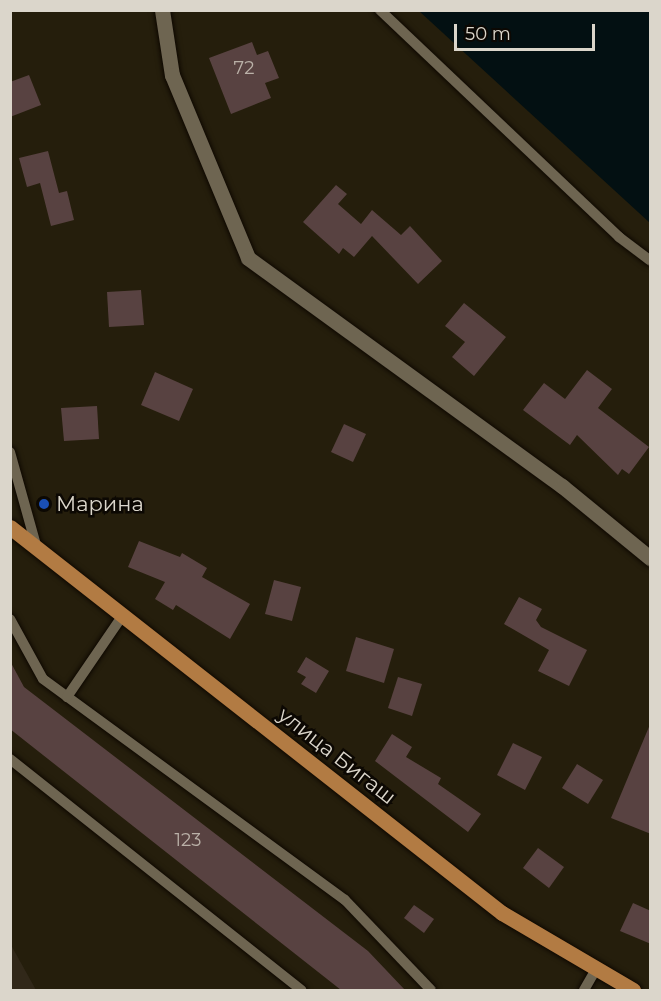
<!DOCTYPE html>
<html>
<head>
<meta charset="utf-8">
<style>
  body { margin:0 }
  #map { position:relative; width:661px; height:1001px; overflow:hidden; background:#251e0c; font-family:Montserrat,sans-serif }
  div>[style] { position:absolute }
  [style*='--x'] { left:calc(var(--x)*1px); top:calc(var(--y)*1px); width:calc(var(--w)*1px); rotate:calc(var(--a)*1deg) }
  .education>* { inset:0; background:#312819 }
  .water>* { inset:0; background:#031012 }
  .building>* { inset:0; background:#584241 }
  .roads { filter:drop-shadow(0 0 2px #0e0800) drop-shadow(0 0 2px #0e0800) }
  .service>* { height:10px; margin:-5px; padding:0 5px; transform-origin:5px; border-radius:5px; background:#6e6551 }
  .minor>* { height:15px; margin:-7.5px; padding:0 7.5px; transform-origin:7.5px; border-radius:7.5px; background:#6e6551 }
  .primary>* { height:15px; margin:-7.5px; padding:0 7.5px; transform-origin:7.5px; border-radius:7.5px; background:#b27b43 }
  .dots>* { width:16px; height:16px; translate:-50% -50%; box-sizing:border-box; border:3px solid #0c0803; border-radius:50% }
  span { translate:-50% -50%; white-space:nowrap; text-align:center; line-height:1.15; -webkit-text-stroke:5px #0c0803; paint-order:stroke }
  .number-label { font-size:18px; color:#bab1a8 }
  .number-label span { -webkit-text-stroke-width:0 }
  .poi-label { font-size:21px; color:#dbd6cb }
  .left { translate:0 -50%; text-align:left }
  .street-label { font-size:21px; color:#dbd6cb }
  .frame { position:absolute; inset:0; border:12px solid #dbd6cb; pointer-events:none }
  .scale { position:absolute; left:454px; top:24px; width:141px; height:27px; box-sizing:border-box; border:3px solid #dbd6cb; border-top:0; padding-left:8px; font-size:18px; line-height:21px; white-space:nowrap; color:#dbd6cb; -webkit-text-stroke:4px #0c0803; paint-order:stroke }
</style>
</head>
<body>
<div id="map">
  <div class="education">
    <i style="clip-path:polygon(11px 945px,36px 990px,11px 990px)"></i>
  </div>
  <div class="water">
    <i style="clip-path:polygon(419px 11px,650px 11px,650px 223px)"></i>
  </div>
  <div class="building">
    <i style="clip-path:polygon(252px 42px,257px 55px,268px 51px,279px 78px,265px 83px,271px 98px,231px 114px,209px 58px)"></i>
    <i style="clip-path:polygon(29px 75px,41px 105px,10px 117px,10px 82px)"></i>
    <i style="clip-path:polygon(48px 151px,59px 193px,67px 191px,74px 220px,51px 226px,40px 183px,27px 187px,19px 158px)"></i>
    <i style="clip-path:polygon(336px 185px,347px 194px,338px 204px,361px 224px,372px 210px,401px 235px,410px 226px,442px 261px,418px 284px,372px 236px,354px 257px,343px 248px,339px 254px,303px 222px)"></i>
    <i style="clip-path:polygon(141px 290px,144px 325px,109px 327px,107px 292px)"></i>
    <i style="clip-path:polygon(464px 303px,506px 337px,474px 376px,452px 357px,465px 342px,445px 326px)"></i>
    <i style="clip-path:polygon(587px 370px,612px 389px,598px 408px,649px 447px,629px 474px,622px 469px,618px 475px,577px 435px,570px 445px,523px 410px,544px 383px,565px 399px)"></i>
    <i style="clip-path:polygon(155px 372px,193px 389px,179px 421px,141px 405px)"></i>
    <i style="clip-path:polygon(97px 406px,99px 439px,64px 441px,61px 408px)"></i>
    <i style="clip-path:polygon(344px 424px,366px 434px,353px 462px,331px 452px)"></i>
    <i style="clip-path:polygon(139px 541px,180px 557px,182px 553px,207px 568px,202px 577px,250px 604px,230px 639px,176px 605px,173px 610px,155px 599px,165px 582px,128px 567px)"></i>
    <i style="clip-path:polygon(274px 580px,301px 587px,292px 621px,265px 614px)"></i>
    <i style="clip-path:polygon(519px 597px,542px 609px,536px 620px,541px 627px,587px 650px,569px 686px,538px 671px,549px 650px,504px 624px)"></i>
    <i style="clip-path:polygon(356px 637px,394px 649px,384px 683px,346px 671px)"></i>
    <i style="clip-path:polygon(306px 657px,329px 671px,316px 693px,301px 684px,306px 677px,297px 672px)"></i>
    <i style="clip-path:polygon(10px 661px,24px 687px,368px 951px,405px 990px,341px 990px,10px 729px)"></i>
    <i style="clip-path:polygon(398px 677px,422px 684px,412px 716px,388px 708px)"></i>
    <i style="clip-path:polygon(651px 722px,651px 834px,611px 818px)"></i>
    <i style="clip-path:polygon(392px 734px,412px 747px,406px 757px,441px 778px,438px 784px,481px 814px,468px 832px,375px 761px)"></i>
    <i style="clip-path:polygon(513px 743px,542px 757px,525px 790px,497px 775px)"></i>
    <i style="clip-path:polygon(577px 764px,603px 780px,588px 804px,562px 788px)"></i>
    <i style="clip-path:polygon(538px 848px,564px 867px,549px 888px,523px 868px)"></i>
    <i style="clip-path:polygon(633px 903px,651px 911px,651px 944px,620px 931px)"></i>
    <i style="clip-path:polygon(414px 905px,434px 919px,424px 933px,404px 918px)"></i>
  </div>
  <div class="roads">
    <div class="service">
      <i style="--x:380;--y:10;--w:330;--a:43.5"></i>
      <i style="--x:619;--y:237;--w:39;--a:37"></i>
      <i style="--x:10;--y:452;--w:97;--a:74.4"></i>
      <i style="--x:10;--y:619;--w:68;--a:61.2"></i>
      <i style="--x:43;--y:679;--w:374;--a:36.2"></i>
      <i style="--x:345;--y:900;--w:124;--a:46.3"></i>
      <i style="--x:67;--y:697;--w:99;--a:-55.7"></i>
      <i style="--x:10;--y:759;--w:372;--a:38.4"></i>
      <i style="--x:584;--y:990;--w:24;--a:-60"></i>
    </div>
    <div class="minor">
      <i style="--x:162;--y:10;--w:66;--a:81.3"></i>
      <i style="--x:172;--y:75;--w:198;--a:67.4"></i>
      <i style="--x:248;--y:258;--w:388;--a:36"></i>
      <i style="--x:562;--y:486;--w:114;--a:39.3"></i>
    </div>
    <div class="primary">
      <i style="--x:10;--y:527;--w:625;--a:38.12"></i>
      <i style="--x:502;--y:913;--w:152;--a:30.4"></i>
    </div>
  </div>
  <div class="dots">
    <i style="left:44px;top:504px;background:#1a4fb4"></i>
  </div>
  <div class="number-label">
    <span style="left:244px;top:68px">72</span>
    <span style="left:188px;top:840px">123</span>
  </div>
  <div class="poi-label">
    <span class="left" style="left:56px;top:504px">Марина</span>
  </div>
  <div class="street-label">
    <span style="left:337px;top:756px;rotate:38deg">улица Бигаш</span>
  </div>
  <div class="frame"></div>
  <div class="scale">50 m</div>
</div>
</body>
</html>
